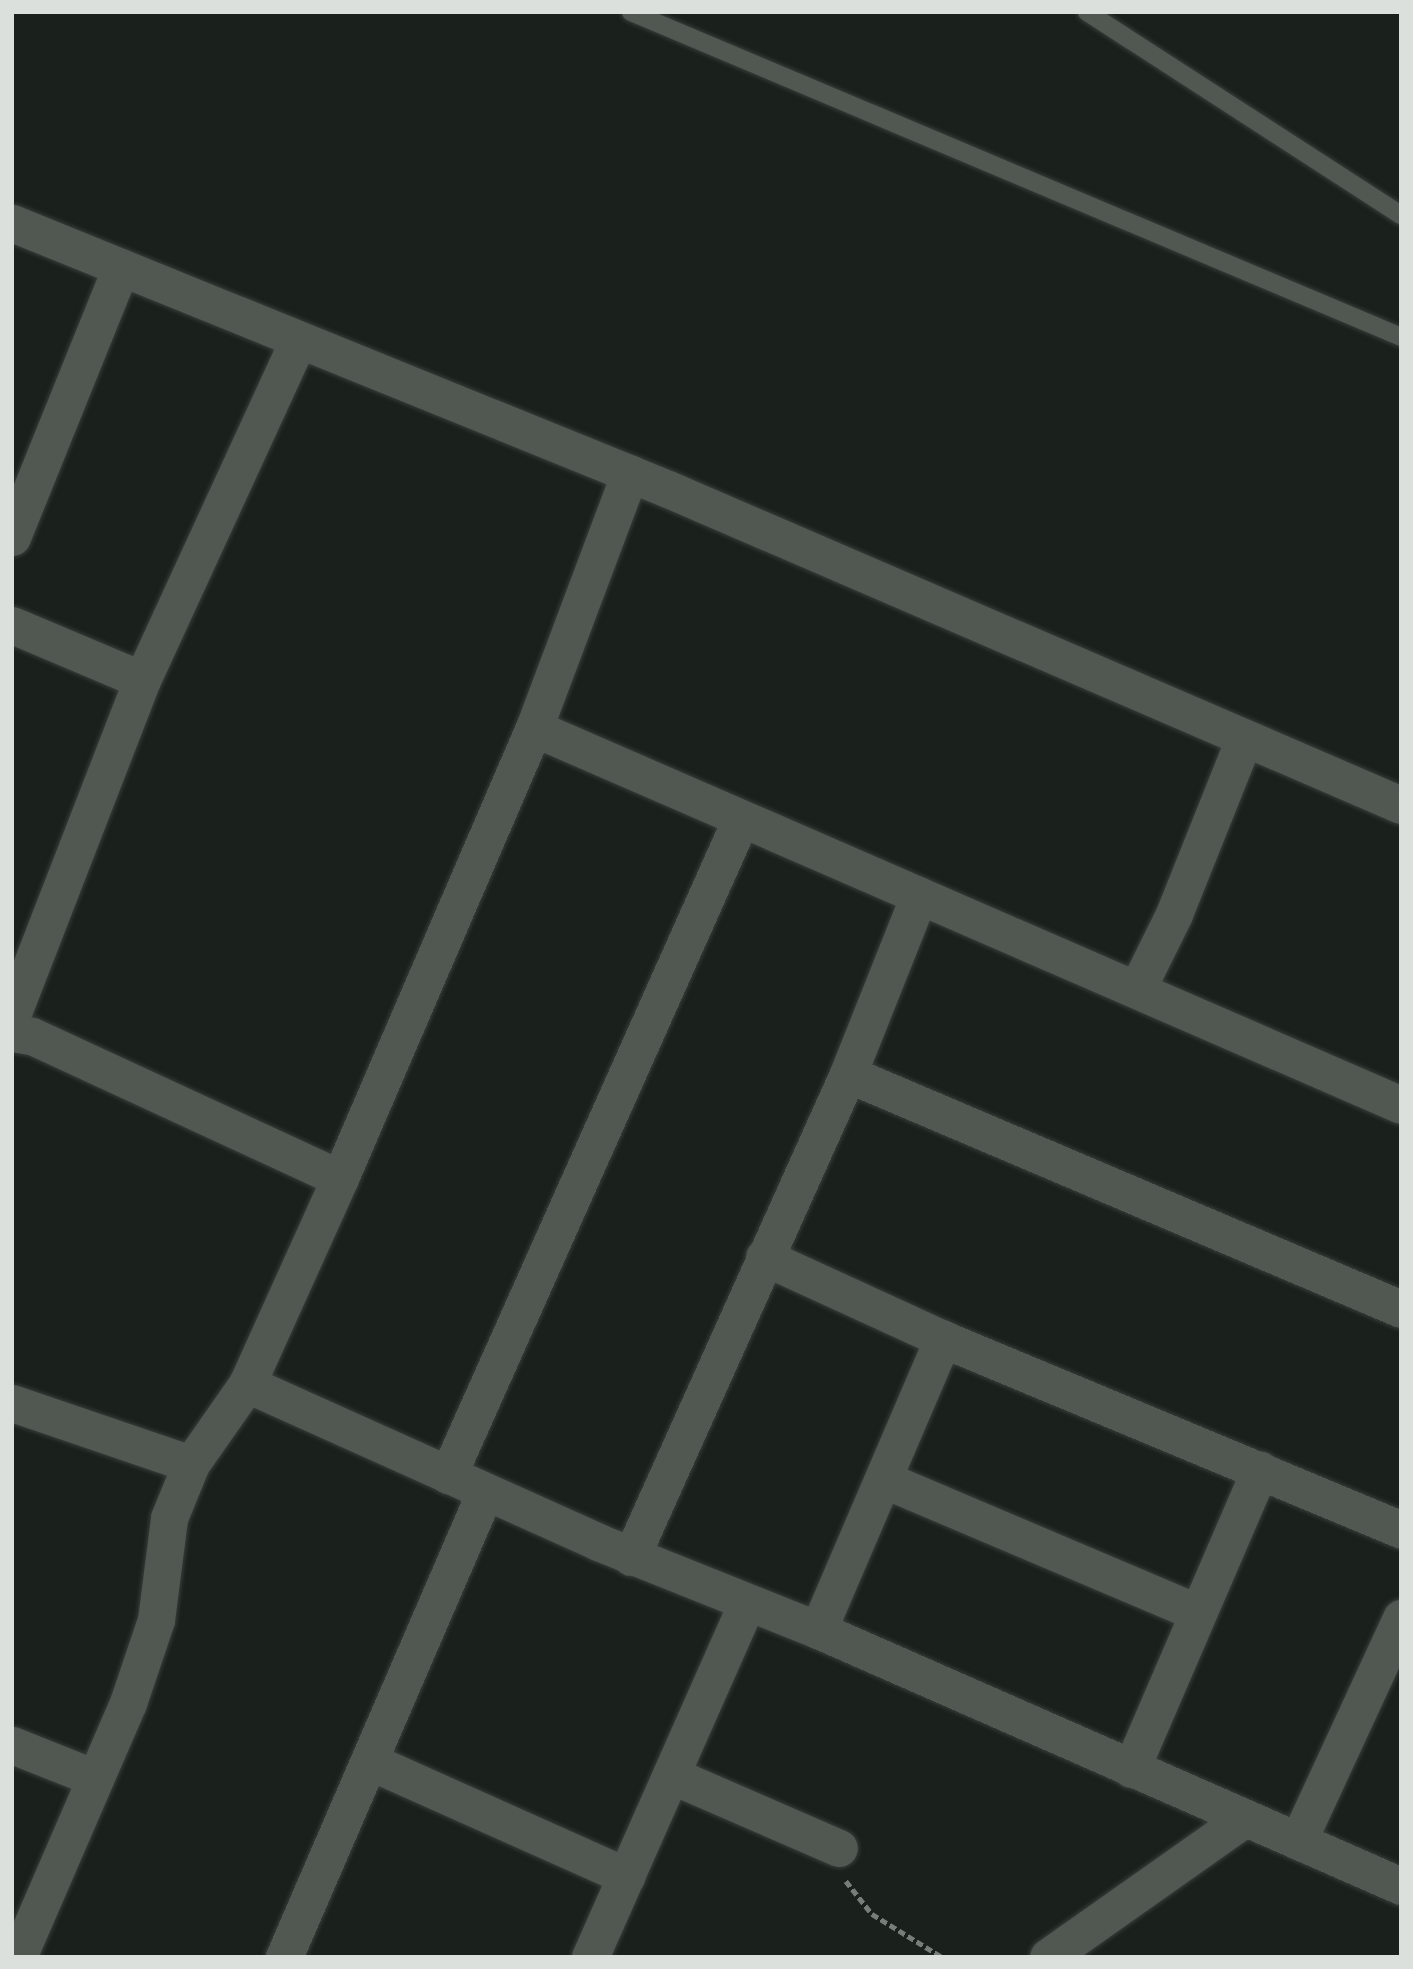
<!DOCTYPE html>
<html>
<head>
<meta charset="utf-8">
<style>
  body { margin:0 }
  #map { position:relative; width:1413px; height:1969px; overflow:hidden; background:#1a211c; font-family:"Golos Text",sans-serif }
  div>[style] { position:absolute }
  [style*='--x'] { left:calc(var(--x)*1px); top:calc(var(--y)*1px); width:calc(var(--w)*1px); rotate:calc(var(--a)*1deg) }
  .path>* { height:4.5px; margin-top:-2.25px; transform-origin:0; background:repeating-linear-gradient(90deg,#777d79 0 7px,transparent 0 10.5px) }
  .roads { filter:drop-shadow(0 0 2px #393d3a) drop-shadow(0 0 2px #393d3a) }
  .service>* { height:18px; margin:-9px; padding:0 9px; transform-origin:9px; border-radius:9px; background:#515852 }
  .minor>* { height:37px; margin:-18.5px; padding:0 18.5px; transform-origin:18.5px; border-radius:18.5px; background:#515852 }
  span { translate:-50% -50%; white-space:nowrap; text-align:center; line-height:1.15; -webkit-text-stroke:7px #111712; paint-order:stroke }
  .frame { position:absolute; inset:0; border:14px solid #dce0dd; pointer-events:none }
</style>
</head>
<body>
<div id="map">
  <div class="path">
    <i style="--x:846;--y:1881;--w:42;--a:51.8"></i>
    <i style="--x:872;--y:1914;--w:82;--a:31.6"></i>
  </div>
  <div class="roads">
    <div class="service">
      <i style="--x:631;--y:12;--w:836;--a:22.88"></i>
      <i style="--x:1087;--y:12;--w:374;--a:32.9"></i>
    </div>
    <div class="minor">
      <i style="--x:12;--y:223;--w:708;--a:22.07"></i>
      <i style="--x:668;--y:489;--w:798;--a:23.32"></i>
      <i style="--x:12;--y:537;--w:291;--a:-68"></i>
      <i style="--x:12;--y:625;--w:141;--a:22.9"></i>
      <i style="--x:534;--y:728;--w:945;--a:23.5"></i>
      <i style="--x:1137;--y:989;--w:84;--a:-63.7"></i>
      <i style="--x:1174;--y:914;--w:188;--a:-68.2"></i>
      <i style="--x:12;--y:1015;--w:359;--a:-68.8"></i>
      <i style="--x:142;--y:680;--w:373;--a:-65.3"></i>
      <i style="--x:12;--y:1033;--w:20;--a:9"></i>
      <i style="--x:32;--y:1036;--w:339;--a:24.8"></i>
      <i style="--x:340;--y:1178;--w:490;--a:-66.7"></i>
      <i style="--x:534;--y:728;--w:272;--a:-69.4"></i>
      <i style="--x:848;--y:1074;--w:601;--a:23.02"></i>
      <i style="--x:764;--y:1257;--w:197;--a:24.6"></i>
      <i style="--x:943;--y:1339;--w:496;--a:22.6"></i>
      <i style="--x:247;--y:1384;--w:226;--a:-65.7"></i>
      <i style="--x:12;--y:1403;--w:189;--a:18.8"></i>
      <i style="--x:191;--y:1464;--w:98;--a:-55"></i>
      <i style="--x:247;--y:1384;--w:385;--a:24.2"></i>
      <i style="--x:598;--y:1542;--w:237;--a:21.8"></i>
      <i style="--x:818;--y:1630;--w:637;--a:23.71"></i>
      <i style="--x:448;--y:1475;--w:716;--a:-65.94"></i>
      <i style="--x:885;--y:1480;--w:338;--a:23"></i>
      <i style="--x:631;--y:1557;--w:530;--a:-65.81"></i>
      <i style="--x:848;--y:1074;--w:192;--a:-68.3"></i>
      <i style="--x:818;--y:1630;--w:317;--a:-66.8"></i>
      <i style="--x:12;--y:1745;--w:89;--a:21.7"></i>
      <i style="--x:369;--y:1761;--w:282;--a:24.1"></i>
      <i style="--x:1131;--y:1769;--w:326;--a:-66.7"></i>
      <i style="--x:671;--y:1775;--w:183;--a:23.5"></i>
      <i style="--x:1298;--y:1841;--w:246;--a:-65.2"></i>
      <i style="--x:18;--y:1957;--w:277;--a:-66.6"></i>
      <i style="--x:128;--y:1703;--w:88;--a:-71.4"></i>
      <i style="--x:156;--y:1620;--w:103;--a:-82.7"></i>
      <i style="--x:169;--y:1518;--w:58;--a:-67.8"></i>
      <i style="--x:284;--y:1957;--w:507;--a:-66.62"></i>
      <i style="--x:590;--y:1957;--w:385;--a:-66.1"></i>
      <i style="--x:1048;--y:1957;--w:241;--a:-35.2"></i>
    </div>
  </div>
  <div class="frame"></div>
</div>
</body>
</html>
